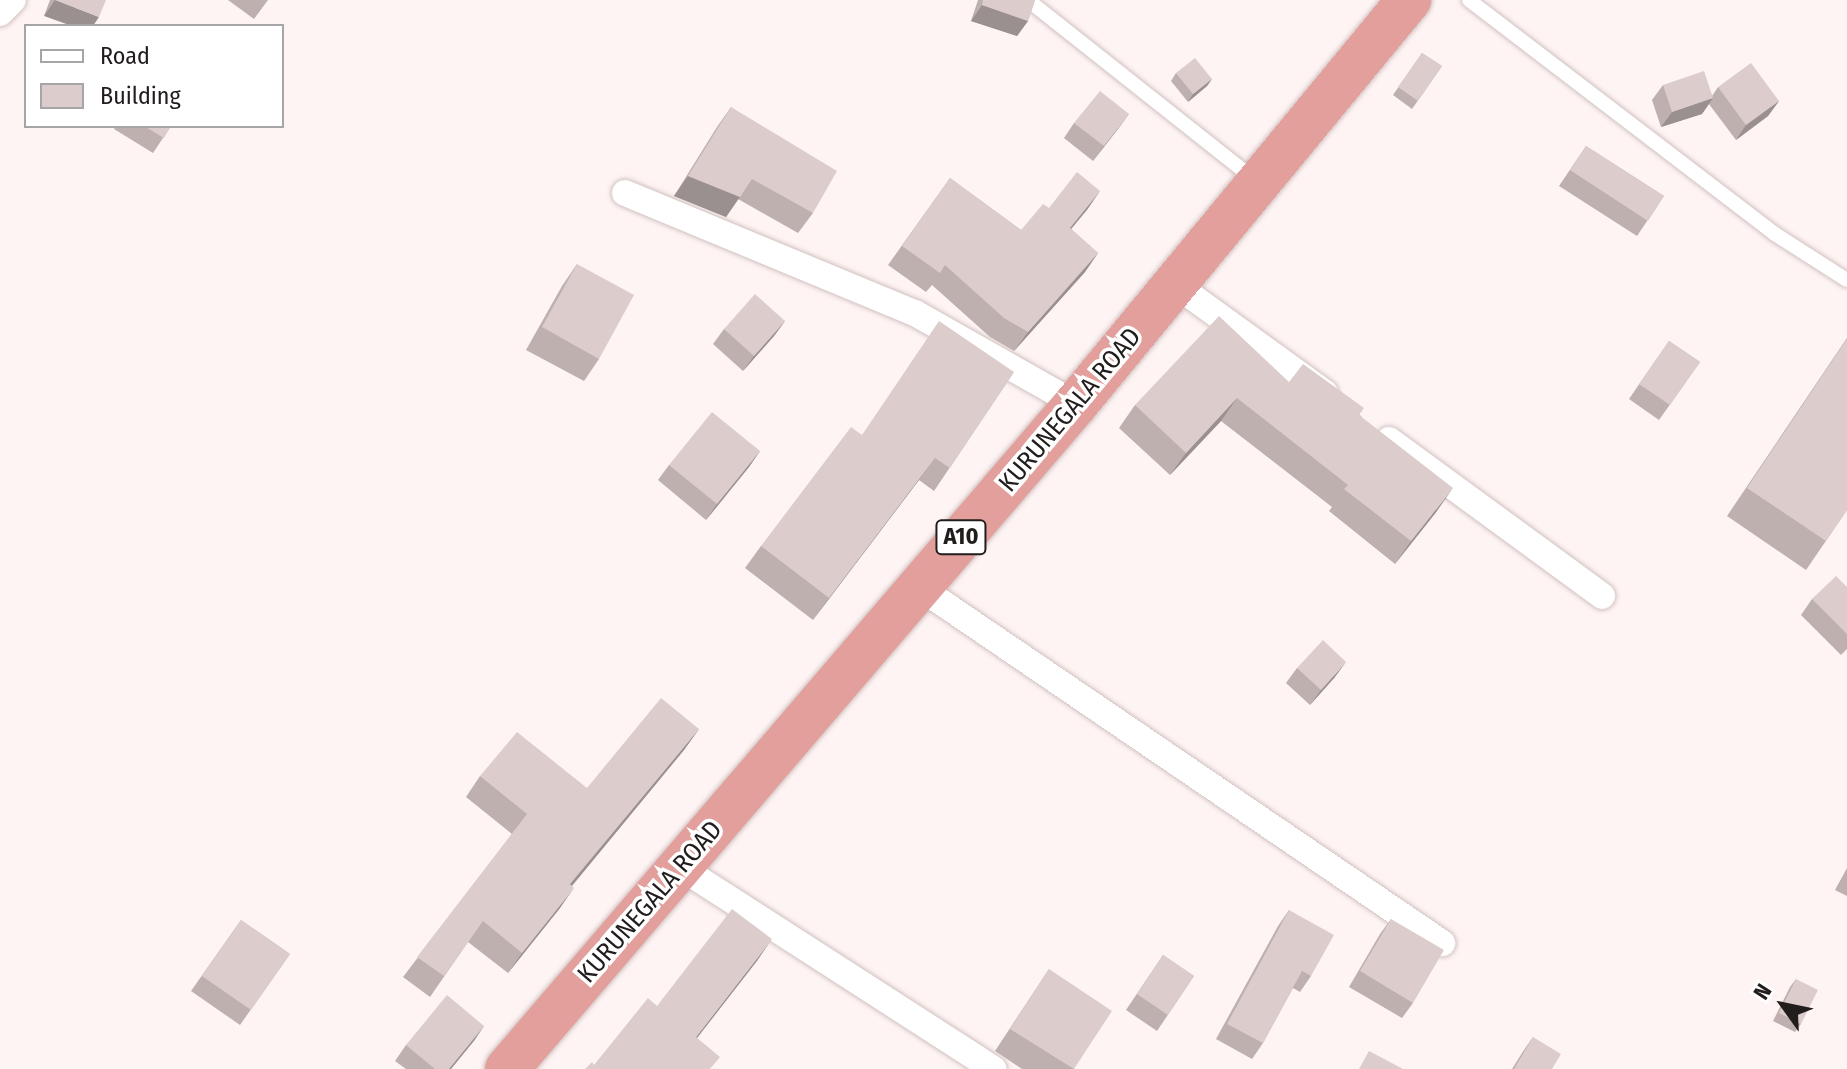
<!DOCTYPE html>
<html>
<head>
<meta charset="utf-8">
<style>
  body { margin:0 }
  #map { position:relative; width:1847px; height:1069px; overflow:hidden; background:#fef4f3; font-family:"Fira Sans Condensed",sans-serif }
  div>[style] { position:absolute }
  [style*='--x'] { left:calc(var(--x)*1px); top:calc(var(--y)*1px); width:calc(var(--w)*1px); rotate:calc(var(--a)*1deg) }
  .roads { filter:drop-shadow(0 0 2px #d0c1c0) drop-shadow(0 0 2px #d0c1c0) }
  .service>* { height:14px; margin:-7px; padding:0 7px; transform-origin:7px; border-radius:7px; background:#fff }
  .minor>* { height:26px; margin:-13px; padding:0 13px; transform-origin:13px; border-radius:13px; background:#fff }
  .trunk>* { height:44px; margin:-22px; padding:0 22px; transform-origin:22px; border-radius:22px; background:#e29f9c }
  .wall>* { inset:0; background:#bdb0af }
  .shaded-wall>* { inset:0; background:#9a908f }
  .building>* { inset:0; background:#dccdcc }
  span { translate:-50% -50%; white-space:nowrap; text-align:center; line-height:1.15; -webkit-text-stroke:7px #fff; paint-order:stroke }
  .shield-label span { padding:2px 6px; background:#fff; border:2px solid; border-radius:6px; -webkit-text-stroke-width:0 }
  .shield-label { font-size:24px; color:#221d1d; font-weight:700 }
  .street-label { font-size:26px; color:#221d1d }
  .legend { position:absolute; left:24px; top:24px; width:260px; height:104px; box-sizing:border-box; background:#fff; border:2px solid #a7a5a5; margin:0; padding:10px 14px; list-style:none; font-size:24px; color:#221d1d }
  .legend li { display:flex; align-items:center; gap:16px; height:40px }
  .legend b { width:40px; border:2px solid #a7a5a5 }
  .north { position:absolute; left:1743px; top:965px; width:80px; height:80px; -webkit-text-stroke:6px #fff; paint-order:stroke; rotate:303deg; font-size:22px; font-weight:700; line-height:32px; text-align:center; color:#221d1d }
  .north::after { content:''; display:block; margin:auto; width:28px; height:36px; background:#221d1d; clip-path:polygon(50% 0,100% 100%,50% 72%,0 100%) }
</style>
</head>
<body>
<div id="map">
  <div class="roads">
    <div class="service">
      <i style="--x:1028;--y:0;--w:291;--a:38.4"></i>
      <i style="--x:1469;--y:0;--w:385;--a:37.4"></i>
      <i style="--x:1775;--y:234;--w:85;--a:32.6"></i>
    </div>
    <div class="minor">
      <i style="--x:0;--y:13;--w:18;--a:-45"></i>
      <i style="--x:625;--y:193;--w:314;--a:22.5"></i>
      <i style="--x:915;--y:313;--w:185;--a:29.5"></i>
      <i style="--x:1176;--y:285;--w:184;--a:35.9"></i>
      <i style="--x:1389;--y:440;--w:264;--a:36.2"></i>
      <i style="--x:919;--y:587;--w:633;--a:34.24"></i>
      <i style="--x:680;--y:867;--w:373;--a:32.8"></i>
    </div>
    <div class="trunk">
      <i style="--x:507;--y:1069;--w:875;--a:-49.45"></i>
      <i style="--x:1076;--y:404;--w:524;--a:-50.5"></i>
    </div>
  </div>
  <div class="wall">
    <i style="clip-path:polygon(50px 0,106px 0,44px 16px)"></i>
    <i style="clip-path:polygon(228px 0,268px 0,254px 19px)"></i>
    <i style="clip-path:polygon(978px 0,1035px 0,1028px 21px,1017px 36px,971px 21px)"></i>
    <i style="clip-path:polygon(1422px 53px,1442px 66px,1412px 109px,1393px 95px)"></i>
    <i style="clip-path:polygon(1176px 73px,1212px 79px,1207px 86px,1188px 102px,1171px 81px)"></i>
    <i style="clip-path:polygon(1663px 85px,1712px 96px,1718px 87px,1779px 101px,1768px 116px,1736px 140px,1709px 104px,1702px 114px,1661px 127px,1652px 100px)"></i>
    <i style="clip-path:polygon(731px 107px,813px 213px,798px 233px,738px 199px,726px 217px,674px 196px,717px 127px)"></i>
    <i style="clip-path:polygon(1129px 114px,1093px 161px,1064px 138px,1074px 123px)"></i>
    <i style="clip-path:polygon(116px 126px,171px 126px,153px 153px,114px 129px)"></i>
    <i style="clip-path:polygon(1586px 146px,1664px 196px,1637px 236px,1559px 186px)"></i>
    <i style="clip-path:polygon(950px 178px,1021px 230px,1049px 208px,1100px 191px,1071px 229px,1098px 253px,1085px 272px,1014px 351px,990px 337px,932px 285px,926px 292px,888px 265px)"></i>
    <i style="clip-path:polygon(577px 264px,599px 359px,584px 381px,526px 350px,562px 286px)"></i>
    <i style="clip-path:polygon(785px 321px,774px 336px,743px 371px,713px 344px,724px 329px)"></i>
    <i style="clip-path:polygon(1847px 338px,1847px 510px,1806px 570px,1727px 516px)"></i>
    <i style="clip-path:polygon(1669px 341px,1700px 362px,1659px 420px,1629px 399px)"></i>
    <i style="clip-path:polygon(1014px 372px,934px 491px,919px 480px,813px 620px,745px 568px,761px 546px)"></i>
    <i style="clip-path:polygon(1289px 382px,1360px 415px,1437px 511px,1395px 564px,1329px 511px,1332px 507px,1221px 421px,1170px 475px,1119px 428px,1135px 405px)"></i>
    <i style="clip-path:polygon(760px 451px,749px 467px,706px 520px,658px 480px,669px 465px)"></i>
    <i style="clip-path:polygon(1847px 587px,1847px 649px,1841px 655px,1801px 615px,1812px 599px)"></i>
    <i style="clip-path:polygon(1297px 668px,1335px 677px,1310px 705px,1286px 683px)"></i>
    <i style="clip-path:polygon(699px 729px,684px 750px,572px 886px,560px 908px,508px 973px,468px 942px,430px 997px,403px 977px,512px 834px,466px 797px,480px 776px,587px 788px)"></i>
    <i style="clip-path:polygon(1847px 868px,1847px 896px,1835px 890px)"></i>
    <i style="clip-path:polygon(1289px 910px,1311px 976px,1300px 992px,1293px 988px,1263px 1043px,1252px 1059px,1216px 1039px,1278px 926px)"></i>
    <i style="clip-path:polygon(1391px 919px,1413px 1003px,1402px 1018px,1349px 987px,1380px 934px)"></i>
    <i style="clip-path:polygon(241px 920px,290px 954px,240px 1025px,191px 991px)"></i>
    <i style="clip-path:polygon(1163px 955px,1194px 976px,1157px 1031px,1126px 1010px)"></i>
    <i style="clip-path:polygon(1049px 969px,1074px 1069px,1022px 1069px,995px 1051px)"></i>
    <i style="clip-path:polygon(1796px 979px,1801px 1024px,1795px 1032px,1773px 1021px,1790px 987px)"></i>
    <i style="clip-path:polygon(484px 1026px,451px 1069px,406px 1069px,395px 1061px,406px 1045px)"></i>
    <i style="clip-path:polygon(1533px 1037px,1552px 1069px,1512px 1069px,1522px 1053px)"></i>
  </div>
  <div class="shaded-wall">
    <i style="clip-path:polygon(55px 0,99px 17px,93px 26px,72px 26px,44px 16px)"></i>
    <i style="clip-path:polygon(982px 5px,1028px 21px,1017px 36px,971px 21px)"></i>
    <i style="clip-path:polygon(1212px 79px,1207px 86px,1188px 102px,1193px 94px)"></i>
    <i style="clip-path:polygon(1713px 98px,1702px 114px,1661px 127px,1672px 112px)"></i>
    <i style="clip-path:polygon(1779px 101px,1768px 116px,1736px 140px,1746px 125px)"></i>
    <i style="clip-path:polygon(1129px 114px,1118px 129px,1093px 161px,1104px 146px)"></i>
    <i style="clip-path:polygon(688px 176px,740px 197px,726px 217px,674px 196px)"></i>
    <i style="clip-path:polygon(1100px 191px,1087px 210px,1056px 247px,1070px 228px)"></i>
    <i style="clip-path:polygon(1098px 253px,1085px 272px,1014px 351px,1028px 332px)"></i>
    <i style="clip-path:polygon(785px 321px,774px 336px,743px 371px,754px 356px)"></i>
    <i style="clip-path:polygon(1237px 398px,1221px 421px,1170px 475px,1186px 453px)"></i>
    <i style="clip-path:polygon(760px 451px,749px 467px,706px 520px,717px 504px)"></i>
    <i style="clip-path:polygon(935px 458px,919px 480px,813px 620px,829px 598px)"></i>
    <i style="clip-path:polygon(1453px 488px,1437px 511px,1395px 564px,1411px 541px)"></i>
    <i style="clip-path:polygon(1346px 662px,1335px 677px,1310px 705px,1321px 690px)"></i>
    <i style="clip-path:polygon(699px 729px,684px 750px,556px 905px,570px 884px)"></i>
    <i style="clip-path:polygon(574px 888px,560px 908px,508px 973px,522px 953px)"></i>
    <i style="clip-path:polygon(772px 939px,757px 961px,680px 1060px,696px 1037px)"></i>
    <i style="clip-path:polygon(484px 1026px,474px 1041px,451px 1069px,449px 1069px)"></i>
  </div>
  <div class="building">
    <i style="clip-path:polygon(55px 0,106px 0,99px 17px)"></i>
    <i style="clip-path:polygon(983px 0,1035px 0,1028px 21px,982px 5px)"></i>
    <i style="clip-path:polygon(1422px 53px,1442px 66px,1418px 101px,1398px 87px)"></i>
    <i style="clip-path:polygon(1195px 58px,1212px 79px,1193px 94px,1176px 73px)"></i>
    <i style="clip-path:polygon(1751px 63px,1779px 101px,1746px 125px,1718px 87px)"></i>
    <i style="clip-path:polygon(1704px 71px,1713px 98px,1672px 112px,1663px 85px)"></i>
    <i style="clip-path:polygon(1100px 91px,1129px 114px,1104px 146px,1074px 123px)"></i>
    <i style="clip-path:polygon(731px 107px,837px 171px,813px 213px,752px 179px,740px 197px,688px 176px)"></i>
    <i style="clip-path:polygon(144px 126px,171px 126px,164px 138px)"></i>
    <i style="clip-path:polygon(1586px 146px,1664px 196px,1648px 221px,1570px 170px)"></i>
    <i style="clip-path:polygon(1077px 172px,1100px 191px,1070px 228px,1098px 253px,1028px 332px,1004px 318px,945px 265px,940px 273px,902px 246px,950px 178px,1021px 230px,1043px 204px,1049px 208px)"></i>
    <i style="clip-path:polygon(577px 264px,634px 295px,599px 359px,542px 327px)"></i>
    <i style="clip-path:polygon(755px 294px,785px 321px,754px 356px,724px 329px)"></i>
    <i style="clip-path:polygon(1219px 316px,1289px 382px,1303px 364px,1364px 408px,1359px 415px,1453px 488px,1411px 541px,1344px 489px,1348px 485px,1237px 398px,1186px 453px,1135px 405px)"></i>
    <i style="clip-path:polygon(939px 321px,1014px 372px,950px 468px,935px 458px,829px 598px,761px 546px,851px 427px,862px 435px)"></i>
    <i style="clip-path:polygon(1847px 339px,1847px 510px,1826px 541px,1747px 488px)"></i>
    <i style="clip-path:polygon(1669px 341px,1700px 362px,1670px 405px,1639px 384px)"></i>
    <i style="clip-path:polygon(712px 412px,760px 451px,717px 504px,669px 465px)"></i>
    <i style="clip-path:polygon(1836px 576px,1847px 587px,1847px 634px,1812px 599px)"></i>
    <i style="clip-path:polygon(1323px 640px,1346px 662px,1321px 690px,1297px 668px)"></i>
    <i style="clip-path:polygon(661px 698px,699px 729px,570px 884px,574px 888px,522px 953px,483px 921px,444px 976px,417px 957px,527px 814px,480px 776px,517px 732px,587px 788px)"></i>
    <i style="clip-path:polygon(732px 909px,772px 939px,696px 1037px,720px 1057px,710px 1069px,585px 1069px,592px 1062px,594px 1065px,648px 998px,657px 1006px)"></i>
    <i style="clip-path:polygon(1289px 910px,1334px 935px,1311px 976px,1302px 971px,1263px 1043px,1227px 1024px)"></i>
    <i style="clip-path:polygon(1391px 919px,1444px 950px,1413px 1003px,1360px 971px)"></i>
    <i style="clip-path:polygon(241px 920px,290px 954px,251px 1010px,202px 976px)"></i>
    <i style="clip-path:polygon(1163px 955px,1194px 976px,1168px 1015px,1137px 994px)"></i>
    <i style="clip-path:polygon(1049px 969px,1112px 1011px,1074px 1069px,1010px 1029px)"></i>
    <i style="clip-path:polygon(1796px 979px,1818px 990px,1801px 1024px,1779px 1013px)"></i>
    <i style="clip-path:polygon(447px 995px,484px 1026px,449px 1069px,435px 1069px,406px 1045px)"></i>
    <i style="clip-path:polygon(1533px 1037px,1561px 1054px,1552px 1069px,1514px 1069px)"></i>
    <i style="clip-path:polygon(1369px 1051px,1403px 1069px,1359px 1069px)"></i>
  </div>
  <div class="shield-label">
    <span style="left:961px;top:537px">A10</span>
  </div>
  <div class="street-label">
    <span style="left:1070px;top:410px;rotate:-50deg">KURUNEGALA ROAD</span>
    <span style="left:650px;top:902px;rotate:-49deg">KURUNEGALA ROAD</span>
  </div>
  <ul class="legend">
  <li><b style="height:10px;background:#fff"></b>Road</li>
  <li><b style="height:22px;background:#dccdcc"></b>Building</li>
  </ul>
  <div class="north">N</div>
</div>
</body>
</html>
